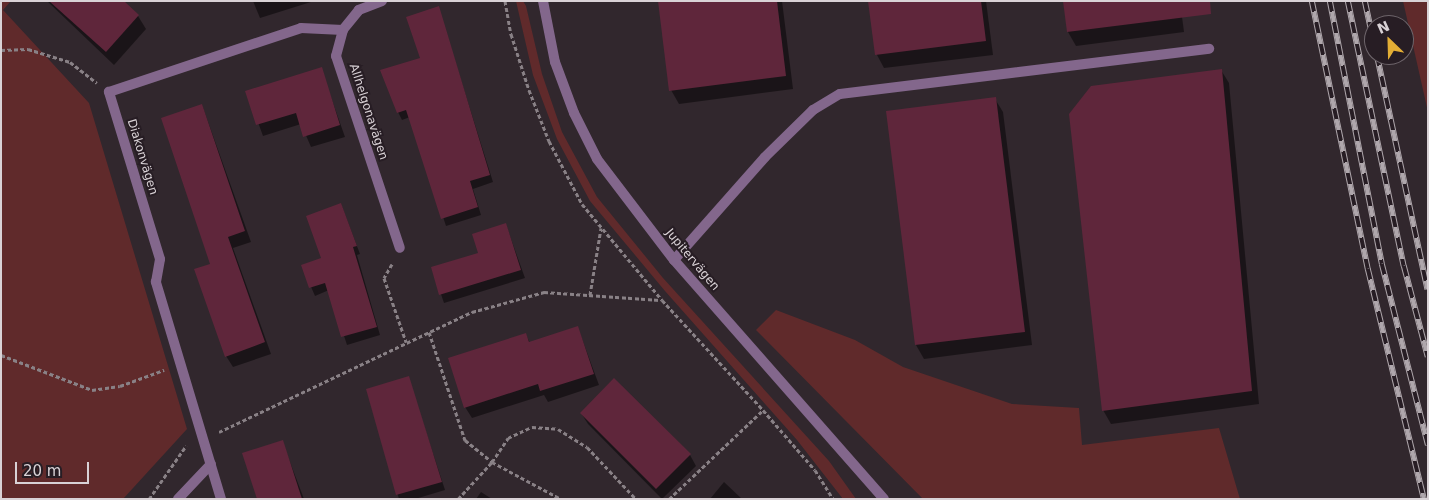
<!DOCTYPE html>
<html>
<head>
<meta charset="utf-8">
<style>
  body { margin:0 }
  #map { position:relative; width:1429px; height:500px; overflow:hidden; background:#31272d; font-family:"DejaVu Sans",sans-serif }
  div>[style] { position:absolute }
  [style*='--x'] { left:calc(var(--x)*1px); top:calc(var(--y)*1px); width:calc(var(--w)*1px); rotate:calc(var(--a)*1deg) }
  .green>* { inset:0; background:#602a2b }
  .shadow>* { inset:0; background:#0007 }
  .building>* { inset:0; background:#5f263b }
  .path>* { height:3px; margin-top:-1.5px; transform-origin:0; background:repeating-linear-gradient(90deg,#898186 0 4px,transparent 0 6.5px) }
  .service>* { height:10px; margin:-5px; padding:0 5px; transform-origin:5px; border-radius:5px; background:#83678c }
  .minor>* { height:10px; margin:-5px; padding:0 5px; transform-origin:5px; border-radius:5px; background:#83678c }
  .rail>* { height:5.5px; margin-top:-2.75px; transform-origin:0; background:repeating-linear-gradient(90deg,#271d24 0 11px,#afa7ac 0 22px); box-sizing:border-box; border-block:1px solid #afa7ac }
  span { translate:-50% -50%; white-space:nowrap; text-align:center; line-height:1.15; -webkit-text-stroke:4px #271d24; paint-order:stroke }
  .street-label { font-size:12px; color:#d9d2d6 }
  .frame { position:absolute; inset:0; border:2px solid #d9d2d6; pointer-events:none }
  .north { position:absolute; left:1364px; top:15px; width:50px; height:50px; box-sizing:border-box; background:#271d24; border:1px solid #6e656b; border-radius:50%; rotate:336deg; font-size:14px; font-weight:700; line-height:20px; text-align:center; color:#d9d2d6 }
  .north::after { content:''; display:block; margin:auto; width:18px; height:22px; background:#e3ae35; clip-path:polygon(50% 0,100% 100%,50% 72%,0 100%) }
  .scale { position:absolute; left:15px; top:462px; width:74px; height:22px; box-sizing:border-box; border:2px solid #d9d2d6; border-top:0; padding-left:6px; font-size:15px; line-height:18px; white-space:nowrap; color:#d9d2d6; -webkit-text-stroke:4px #271d24; paint-order:stroke }
</style>
</head>
<body>
<div id="map">
  <div class="green">
    <i style="clip-path:polygon(1px 1px,11px 1px,3px 10px,89px 103px,187px 429px,123px 499px,1px 499px)"></i>
    <i style="clip-path:polygon(516px 1px,523px 1px,526px 6px,542px 74px,562px 132px,597px 197px,663px 278px,829px 461px,856px 499px,843px 499px,797px 440px,665px 291px,590px 201px,557px 139px,533px 75px)"></i>
    <i style="clip-path:polygon(1403px 1px,1428px 1px,1428px 112px)"></i>
    <i style="clip-path:polygon(776px 310px,855px 340px,903px 367px,1012px 404px,1079px 408px,1082px 445px,1219px 428px,1240px 499px,923px 499px,756px 330px)"></i>
  </div>
  <div class="shadow">
    <i style="clip-path:polygon(47px 1px,122px 1px,138px 16px,146px 29px,114px 65px)"></i>
    <i style="clip-path:polygon(253px 1px,311px 1px,311px 2px,260px 18px)"></i>
    <i style="clip-path:polygon(659px 1px,782px 1px,793px 89px,679px 104px,671px 90px)"></i>
    <i style="clip-path:polygon(870px 1px,986px 1px,993px 55px,884px 68px,877px 55px)"></i>
    <i style="clip-path:polygon(1064px 1px,1180px 1px,1184px 32px,1076px 46px,1068px 32px)"></i>
    <i style="clip-path:polygon(438px 7px,493px 182px,473px 189px,481px 215px,446px 226px,410px 117px,402px 120px,398px 112px,421px 59px)"></i>
    <i style="clip-path:polygon(321px 69px,345px 137px,311px 147px,301px 124px,263px 136px,247px 92px)"></i>
    <i style="clip-path:polygon(1221px 70px,1229px 83px,1259px 404px,1111px 424px,1103px 410px)"></i>
    <i style="clip-path:polygon(995px 99px,1003px 112px,1032px 345px,924px 359px,916px 345px,887px 112px)"></i>
    <i style="clip-path:polygon(202px 105px,251px 242px,233px 248px,271px 354px,233px 367px,226px 356px,212px 264px)"></i>
    <i style="clip-path:polygon(341px 204px,360px 254px,357px 255px,380px 335px,347px 345px,329px 290px,315px 296px,302px 266px,322px 259px)"></i>
    <i style="clip-path:polygon(506px 225px,525px 278px,444px 303px,432px 268px,480px 254px)"></i>
    <i style="clip-path:polygon(578px 328px,599px 385px,548px 402px,544px 395px,472px 418px,465px 407px,526px 335px,530px 343px)"></i>
    <i style="clip-path:polygon(408px 377px,445px 490px,415px 499px,399px 499px,367px 390px)"></i>
    <i style="clip-path:polygon(581px 413px,690px 455px,696px 466px,662px 499px,588px 424px)"></i>
    <i style="clip-path:polygon(282px 441px,304px 499px,259px 499px)"></i>
    <i style="clip-path:polygon(724px 482px,742px 499px,710px 499px)"></i>
    <i style="clip-path:polygon(481px 492px,492px 499px,476px 499px)"></i>
  </div>
  <div class="building">
    <i style="clip-path:polygon(49px 1px,124px 1px,139px 15px,106px 52px)"></i>
    <i style="clip-path:polygon(658px 1px,777px 1px,786px 76px,669px 91px)"></i>
    <i style="clip-path:polygon(868px 1px,981px 1px,986px 41px,875px 55px)"></i>
    <i style="clip-path:polygon(1063px 1px,1210px 1px,1211px 14px,1067px 32px)"></i>
    <i style="clip-path:polygon(439px 6px,490px 175px,470px 181px,478px 207px,441px 219px,406px 110px,397px 113px,380px 70px,420px 58px,406px 17px)"></i>
    <i style="clip-path:polygon(322px 67px,340px 125px,303px 137px,296px 113px,256px 125px,245px 91px)"></i>
    <i style="clip-path:polygon(1222px 69px,1252px 391px,1102px 411px,1069px 114px,1091px 86px)"></i>
    <i style="clip-path:polygon(996px 97px,1025px 332px,915px 345px,886px 111px)"></i>
    <i style="clip-path:polygon(202px 104px,245px 231px,228px 237px,265px 342px,225px 357px,194px 269px,210px 264px,161px 118px)"></i>
    <i style="clip-path:polygon(341px 203px,357px 246px,353px 247px,377px 327px,341px 337px,325px 283px,309px 288px,301px 265px,321px 258px,306px 216px)"></i>
    <i style="clip-path:polygon(506px 223px,521px 270px,439px 295px,431px 267px,478px 253px,472px 234px)"></i>
    <i style="clip-path:polygon(578px 326px,594px 374px,540px 391px,538px 384px,464px 408px,448px 358px,526px 333px,529px 342px)"></i>
    <i style="clip-path:polygon(409px 376px,442px 482px,396px 495px,366px 389px)"></i>
    <i style="clip-path:polygon(614px 378px,691px 454px,656px 489px,580px 413px)"></i>
    <i style="clip-path:polygon(283px 440px,302px 499px,257px 499px,242px 453px)"></i>
  </div>
  <div class="path">
    <i style="--x:505;--y:1;--w:34;--a:80"></i>
    <i style="--x:511;--y:34;--w:59;--a:72.2"></i>
    <i style="--x:529;--y:90;--w:55;--a:68.6"></i>
    <i style="--x:549;--y:141;--w:71;--a:62.4"></i>
    <i style="--x:582;--y:204;--w:125;--a:50.2"></i>
    <i style="--x:662;--y:300;--w:149;--a:47.4"></i>
    <i style="--x:763;--y:410;--w:79;--a:49.1"></i>
    <i style="--x:815;--y:470;--w:34;--a:58"></i>
    <i style="--x:1;--y:50;--w:27;--a:-2"></i>
    <i style="--x:28;--y:49;--w:44;--a:17.2"></i>
    <i style="--x:70;--y:62;--w:34;--a:38"></i>
    <i style="--x:392;--y:264;--w:16;--a:120"></i>
    <i style="--x:384;--y:278;--w:68;--a:71"></i>
    <i style="--x:590;--y:295;--w:68;--a:-80.7"></i>
    <i style="--x:429;--y:332;--w:114;--a:71.6"></i>
    <i style="--x:465;--y:440;--w:35;--a:39"></i>
    <i style="--x:492;--y:462;--w:78;--a:28.2"></i>
    <i style="--x:1;--y:355;--w:97;--a:21"></i>
    <i style="--x:92;--y:390;--w:28;--a:-8"></i>
    <i style="--x:120;--y:386;--w:47;--a:-20"></i>
    <i style="--x:219;--y:432;--w:280;--a:-25.4"></i>
    <i style="--x:472;--y:312;--w:75;--a:-15.5"></i>
    <i style="--x:544;--y:292;--w:116;--a:3.9"></i>
    <i style="--x:149;--y:499;--w:65;--a:-55.1"></i>
    <i style="--x:458;--y:499;--w:50;--a:-47.4"></i>
    <i style="--x:492;--y:462;--w:29;--a:-56"></i>
    <i style="--x:508;--y:438;--w:26;--a:-25"></i>
    <i style="--x:532;--y:427;--w:26;--a:4"></i>
    <i style="--x:558;--y:429;--w:34;--a:32"></i>
    <i style="--x:587;--y:447;--w:71;--a:46.7"></i>
    <i style="--x:669;--y:499;--w:129;--a:-43.4"></i>
  </div>
  <div class="service">
    <i style="--x:674;--y:260;--w:137;--a:-48.5"></i>
    <i style="--x:765;--y:157;--w:67;--a:-44.4"></i>
    <i style="--x:813;--y:110;--w:31;--a:-31"></i>
    <i style="--x:840;--y:94;--w:372;--a:-7"></i>
  </div>
  <div class="minor">
    <i style="--x:382;--y:1;--w:25;--a:159"></i>
    <i style="--x:359;--y:10;--w:26;--a:129"></i>
    <i style="--x:343;--y:30;--w:27;--a:105"></i>
    <i style="--x:336;--y:56;--w:202;--a:71.6"></i>
    <i style="--x:543;--y:1;--w:62;--a:78.9"></i>
    <i style="--x:555;--y:62;--w:54;--a:69.6"></i>
    <i style="--x:574;--y:113;--w:51;--a:63.4"></i>
    <i style="--x:597;--y:159;--w:127;--a:52.7"></i>
    <i style="--x:674;--y:260;--w:318;--a:48.7"></i>
    <i style="--x:178;--y:499;--w:48;--a:-46.7"></i>
    <i style="--x:221;--y:499;--w:227;--a:-106.7"></i>
    <i style="--x:156;--y:282;--w:23;--a:-80"></i>
    <i style="--x:160;--y:259;--w:175;--a:-107"></i>
    <i style="--x:109;--y:92;--w:202;--a:-18.4"></i>
    <i style="--x:301;--y:28;--w:42;--a:2.7"></i>
  </div>
  <div class="rail">
    <i style="--x:1312;--y:1;--w:274;--a:78.2"></i>
    <i style="--x:1368;--y:269;--w:237;--a:76.3"></i>
    <i style="--x:1330;--y:1;--w:268;--a:78.8"></i>
    <i style="--x:1382;--y:264;--w:187;--a:75.7"></i>
    <i style="--x:1348;--y:1;--w:271;--a:78.1"></i>
    <i style="--x:1404;--y:266;--w:94;--a:75.2"></i>
    <i style="--x:1365;--y:1;--w:43;--a:77.9"></i>
    <i style="--x:1377;--y:55;--w:240;--a:77.8"></i>
  </div>
  <div class="street-label">
    <span style="left:368px;top:112px;rotate:72deg">Allhelgonavägen</span>
    <span style="left:142px;top:157px;rotate:73deg">Diakonvägen</span>
    <span style="left:692px;top:260px;rotate:50deg">Jupitervägen</span>
  </div>
  <div class="frame"></div>
  <div class="north">N</div>
  <div class="scale">20 m</div>
</div>
</body>
</html>
